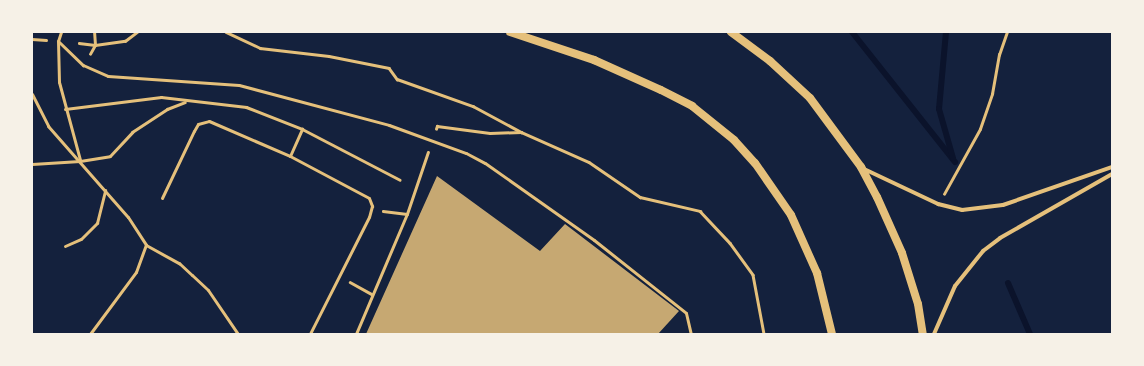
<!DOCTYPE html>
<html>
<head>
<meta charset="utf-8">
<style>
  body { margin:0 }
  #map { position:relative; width:1144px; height:366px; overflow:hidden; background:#14213d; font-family:"Source Sans 3",sans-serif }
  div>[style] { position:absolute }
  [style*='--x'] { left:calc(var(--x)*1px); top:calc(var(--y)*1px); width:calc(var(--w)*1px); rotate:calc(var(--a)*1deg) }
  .stream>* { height:6px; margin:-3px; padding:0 3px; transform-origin:3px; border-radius:3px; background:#0b132b }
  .building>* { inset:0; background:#c6a872 }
  .path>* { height:2.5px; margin:-1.25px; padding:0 1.25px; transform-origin:1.25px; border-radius:1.25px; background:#e5c07b }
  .service>* { height:3px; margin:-1.5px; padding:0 1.5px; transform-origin:1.5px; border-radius:1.5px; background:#e5c07b }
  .minor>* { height:4px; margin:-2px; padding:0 2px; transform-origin:2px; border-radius:2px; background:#e5c07b }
  .secondary>* { height:8px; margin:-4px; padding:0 4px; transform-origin:4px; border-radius:4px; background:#e5c07b }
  span { translate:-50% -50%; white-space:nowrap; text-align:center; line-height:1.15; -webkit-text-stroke:3px #f6f1e7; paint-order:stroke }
  .frame { position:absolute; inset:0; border:33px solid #f6f1e7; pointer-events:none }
</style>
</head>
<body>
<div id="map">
  <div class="stream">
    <i style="--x:852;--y:32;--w:166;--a:51.6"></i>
    <i style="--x:946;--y:32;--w:77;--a:95.2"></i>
    <i style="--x:939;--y:109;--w:51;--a:74.1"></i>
    <i style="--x:1008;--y:283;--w:56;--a:66.7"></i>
  </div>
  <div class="building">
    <i style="clip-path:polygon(437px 176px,540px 251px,565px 224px,679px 311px,658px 334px,366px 334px)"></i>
  </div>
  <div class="path">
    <i style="--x:226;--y:32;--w:38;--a:25"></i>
    <i style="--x:260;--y:48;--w:69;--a:6.6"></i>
    <i style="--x:329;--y:56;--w:61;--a:11.3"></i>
    <i style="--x:389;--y:68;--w:14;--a:54"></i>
    <i style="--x:397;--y:79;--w:81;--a:19.6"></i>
    <i style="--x:473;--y:106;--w:55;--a:28.4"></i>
    <i style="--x:521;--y:132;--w:74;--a:23.8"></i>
    <i style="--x:589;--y:162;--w:62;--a:34.5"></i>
    <i style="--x:640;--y:197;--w:62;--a:13.1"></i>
    <i style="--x:700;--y:211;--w:44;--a:46.8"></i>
    <i style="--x:730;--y:243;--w:39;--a:54"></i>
    <i style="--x:753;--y:275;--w:60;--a:79.4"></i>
    <i style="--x:32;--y:39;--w:14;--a:4"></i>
    <i style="--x:79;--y:43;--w:16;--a:7"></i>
    <i style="--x:95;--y:45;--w:30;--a:-8"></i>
    <i style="--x:125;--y:41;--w:15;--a:-37"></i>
    <i style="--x:90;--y:54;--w:10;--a:-61"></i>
    <i style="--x:95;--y:45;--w:13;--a:-94"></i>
    <i style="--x:436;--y:129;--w:3;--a:-72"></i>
    <i style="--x:437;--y:126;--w:53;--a:7.5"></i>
    <i style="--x:490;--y:133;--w:31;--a:-2"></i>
    <i style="--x:944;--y:194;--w:74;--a:-61"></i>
    <i style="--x:980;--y:129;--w:37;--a:-71"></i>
    <i style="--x:992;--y:94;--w:40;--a:-80"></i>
    <i style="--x:999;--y:55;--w:24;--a:-71"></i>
    <i style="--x:383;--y:211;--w:24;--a:7"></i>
    <i style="--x:350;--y:282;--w:25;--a:29"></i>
    <i style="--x:356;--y:334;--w:130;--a:-67"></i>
    <i style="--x:407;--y:214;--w:65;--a:-71.3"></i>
  </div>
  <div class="service">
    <i style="--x:61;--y:32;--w:9;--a:108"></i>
    <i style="--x:58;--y:41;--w:41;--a:88.6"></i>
    <i style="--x:59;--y:82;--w:81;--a:74.9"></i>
    <i style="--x:58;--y:41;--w:35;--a:44"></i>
    <i style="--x:83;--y:65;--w:27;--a:24"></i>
    <i style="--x:108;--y:76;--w:131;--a:3.9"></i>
    <i style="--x:239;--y:85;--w:155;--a:14.9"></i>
    <i style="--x:389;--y:125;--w:82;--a:20"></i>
    <i style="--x:466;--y:153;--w:21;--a:28"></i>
    <i style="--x:485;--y:163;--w:133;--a:35.2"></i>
    <i style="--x:594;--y:240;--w:117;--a:38.4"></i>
    <i style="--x:686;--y:313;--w:22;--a:77"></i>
    <i style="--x:32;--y:94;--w:36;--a:63"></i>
    <i style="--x:48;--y:126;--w:121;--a:48.7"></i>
    <i style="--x:128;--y:217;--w:33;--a:57"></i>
    <i style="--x:146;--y:245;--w:38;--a:29"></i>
    <i style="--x:179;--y:263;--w:18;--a:43"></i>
    <i style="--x:192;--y:275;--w:22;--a:43"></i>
    <i style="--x:208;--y:290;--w:53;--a:55.7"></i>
    <i style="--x:65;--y:109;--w:97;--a:-7.1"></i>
    <i style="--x:161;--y:97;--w:86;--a:6.7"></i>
    <i style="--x:246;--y:107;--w:60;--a:21.4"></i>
    <i style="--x:302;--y:129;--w:110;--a:27.5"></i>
    <i style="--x:290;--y:156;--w:30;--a:-66"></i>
    <i style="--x:32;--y:164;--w:48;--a:-3.6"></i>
    <i style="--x:80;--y:161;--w:30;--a:-9"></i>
    <i style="--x:110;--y:156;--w:33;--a:-47"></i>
    <i style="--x:132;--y:132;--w:42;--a:-33.3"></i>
    <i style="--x:167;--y:109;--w:19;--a:-21"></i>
    <i style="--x:162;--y:198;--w:74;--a:-64.5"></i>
    <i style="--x:194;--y:131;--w:8;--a:-60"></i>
    <i style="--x:198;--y:124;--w:11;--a:-15"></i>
    <i style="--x:209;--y:121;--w:88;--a:23.4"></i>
    <i style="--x:290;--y:156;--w:89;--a:28"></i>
    <i style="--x:369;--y:198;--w:9;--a:69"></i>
    <i style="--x:372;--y:206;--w:11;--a:105"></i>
    <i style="--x:369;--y:217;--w:131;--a:116.8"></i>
    <i style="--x:65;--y:246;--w:17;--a:-24"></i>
    <i style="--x:81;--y:239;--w:23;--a:-45"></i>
    <i style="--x:97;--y:223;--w:34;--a:-76"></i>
    <i style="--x:90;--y:334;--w:77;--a:-53.4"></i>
    <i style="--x:136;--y:272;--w:29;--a:-70"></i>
  </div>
  <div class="minor">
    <i style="--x:864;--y:169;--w:82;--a:25.3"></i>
    <i style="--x:938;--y:204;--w:25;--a:14"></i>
    <i style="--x:962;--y:210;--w:41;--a:-7"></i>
    <i style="--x:1003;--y:205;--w:115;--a:-19.2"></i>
    <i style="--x:934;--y:334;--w:52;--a:-66.4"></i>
    <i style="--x:955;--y:286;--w:45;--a:-51.3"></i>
    <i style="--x:983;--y:251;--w:21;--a:-37"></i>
    <i style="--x:1000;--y:238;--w:129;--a:-29.7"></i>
  </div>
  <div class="secondary">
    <i style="--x:510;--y:32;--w:89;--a:18.4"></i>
    <i style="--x:594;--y:60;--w:73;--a:24.1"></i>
    <i style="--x:661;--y:90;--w:35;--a:27"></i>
    <i style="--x:692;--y:106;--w:54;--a:39"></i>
    <i style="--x:734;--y:140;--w:31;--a:48"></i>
    <i style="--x:755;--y:163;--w:63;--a:55.3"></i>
    <i style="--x:791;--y:215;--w:64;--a:65.9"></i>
    <i style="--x:817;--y:273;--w:63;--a:76.2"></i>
    <i style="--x:731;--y:32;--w:49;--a:36.6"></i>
    <i style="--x:770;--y:61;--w:54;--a:42.8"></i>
    <i style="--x:810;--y:98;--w:86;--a:53.5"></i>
    <i style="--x:861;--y:167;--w:34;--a:62"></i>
    <i style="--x:877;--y:197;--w:61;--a:65.9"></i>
    <i style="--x:902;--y:253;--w:53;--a:72.6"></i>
    <i style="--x:918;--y:304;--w:30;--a:81"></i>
  </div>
  <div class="frame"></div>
</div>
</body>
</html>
